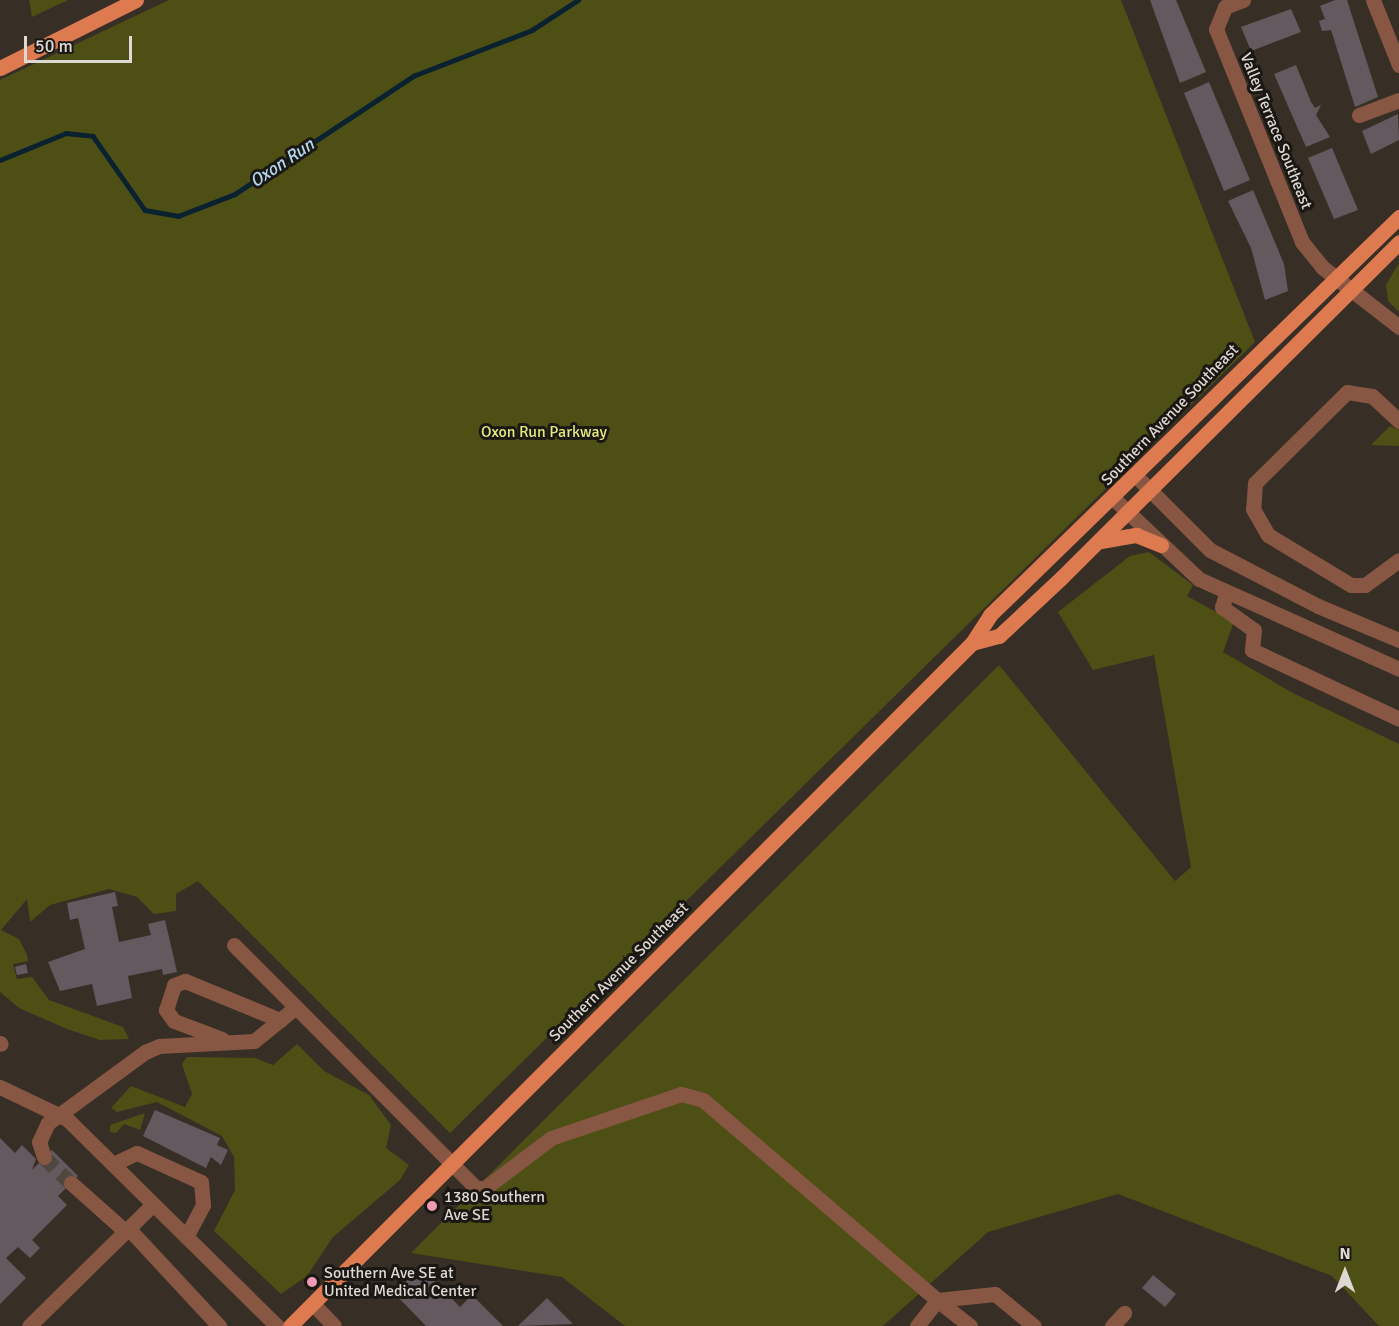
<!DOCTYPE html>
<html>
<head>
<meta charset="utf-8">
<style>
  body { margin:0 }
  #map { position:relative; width:1399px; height:1326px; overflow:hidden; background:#372e26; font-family:Signika,sans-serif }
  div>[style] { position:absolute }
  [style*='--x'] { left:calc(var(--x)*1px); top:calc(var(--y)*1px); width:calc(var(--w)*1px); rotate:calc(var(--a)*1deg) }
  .green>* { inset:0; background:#4e4f15 }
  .stream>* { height:4.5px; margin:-2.25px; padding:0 2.25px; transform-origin:2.25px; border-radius:2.25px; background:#0a2130 }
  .building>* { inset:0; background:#655960 }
  .minor-tunnel>* { height:15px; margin-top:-7.5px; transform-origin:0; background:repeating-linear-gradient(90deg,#504840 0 15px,transparent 0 23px) }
  .minor>* { height:15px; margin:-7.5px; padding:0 7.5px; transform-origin:7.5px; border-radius:7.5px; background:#885743 }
  .major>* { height:15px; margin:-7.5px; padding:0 7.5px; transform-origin:7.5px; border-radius:7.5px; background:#dd7a50 }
  .dots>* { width:16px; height:16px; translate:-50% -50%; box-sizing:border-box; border:3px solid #1b1713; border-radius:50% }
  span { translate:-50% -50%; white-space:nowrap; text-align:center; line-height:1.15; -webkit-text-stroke:6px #1b1713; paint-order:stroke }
  .street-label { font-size:16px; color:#ded8d3 }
  .park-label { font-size:16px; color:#e3e77d }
  .poi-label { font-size:16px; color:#ded8d3 }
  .left { translate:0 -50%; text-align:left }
  .water-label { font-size:18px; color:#b4d8f1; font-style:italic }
  .north { position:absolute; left:1315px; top:1242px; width:60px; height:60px; -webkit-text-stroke:4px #1b1713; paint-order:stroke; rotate:0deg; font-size:16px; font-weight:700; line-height:24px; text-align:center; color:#ded8d3 }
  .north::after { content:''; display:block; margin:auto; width:21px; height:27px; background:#ded8d3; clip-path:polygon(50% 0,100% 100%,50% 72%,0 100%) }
  .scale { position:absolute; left:24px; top:36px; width:108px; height:27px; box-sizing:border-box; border:3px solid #ded8d3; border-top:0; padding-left:8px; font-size:18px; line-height:21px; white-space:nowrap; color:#ded8d3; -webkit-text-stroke:4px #1b1713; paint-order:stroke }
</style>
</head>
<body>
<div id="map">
  <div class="green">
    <i style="clip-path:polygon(29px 0,68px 0,32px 17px)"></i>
    <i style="clip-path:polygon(169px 0,1121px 0,1255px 342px,450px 1133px,198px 881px,176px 894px,176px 911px,154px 914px,137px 897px,109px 889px,50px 905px,30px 922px,27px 899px,1px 930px,19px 939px,27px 955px,28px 961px,13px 964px,17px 979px,32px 977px,49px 1000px,123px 1027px,129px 1039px,100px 1040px,67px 1029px,19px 1008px,0 992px,0 80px)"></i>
    <i style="clip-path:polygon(1399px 263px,1399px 312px,1388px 301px,1386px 285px)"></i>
    <i style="clip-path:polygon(1390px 426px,1399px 430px,1399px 446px,1371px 445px)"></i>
    <i style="clip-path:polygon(1149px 552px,1193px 585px,1187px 596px,1234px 622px,1223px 652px,1291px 692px,1399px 744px,1399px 1326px,1379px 1326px,1332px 1276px,1118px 1194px,988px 1232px,883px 1326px,625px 1326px,562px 1277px,411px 1253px,999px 665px,1175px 881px,1191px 867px,1154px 655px,1093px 670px,1058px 612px,1130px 556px)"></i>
    <i style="clip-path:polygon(297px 1044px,324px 1071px,369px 1095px,391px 1125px,386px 1148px,409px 1165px,400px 1180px,333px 1237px,307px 1276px,281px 1294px,214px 1231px,235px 1190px,234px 1157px,222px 1136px,157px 1102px,117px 1112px,111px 1108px,131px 1086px,185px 1107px,192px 1094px,182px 1064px,187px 1057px,255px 1058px,273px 1065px)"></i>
    <i style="clip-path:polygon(145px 1113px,140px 1130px,124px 1124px,116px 1133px,110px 1132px,110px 1125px)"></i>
  </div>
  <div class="stream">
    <i style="--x:0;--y:160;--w:71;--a:-22.2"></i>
    <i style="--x:66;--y:133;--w:27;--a:6"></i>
    <i style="--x:93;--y:136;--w:90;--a:54.9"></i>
    <i style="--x:145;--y:210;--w:34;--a:10"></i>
    <i style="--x:178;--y:216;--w:61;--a:-21.1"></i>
    <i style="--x:235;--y:194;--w:214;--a:-33.5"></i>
    <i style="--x:413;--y:76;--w:128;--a:-21.1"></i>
    <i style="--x:532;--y:30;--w:55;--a:-33.1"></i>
  </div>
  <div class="building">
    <i style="clip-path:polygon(1150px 0,1176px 0,1206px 72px,1180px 83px)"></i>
    <i style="clip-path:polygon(1335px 0,1347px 0,1378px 97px,1355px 107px,1331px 30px,1322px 31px,1319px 21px,1325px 19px,1320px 6px)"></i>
    <i style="clip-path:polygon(1291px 9px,1301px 32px,1251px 51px,1241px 27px)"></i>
    <i style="clip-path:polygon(1296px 65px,1311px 102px,1315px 108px,1321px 105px,1316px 115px,1330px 137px,1306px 147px,1274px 74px)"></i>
    <i style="clip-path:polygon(1209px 82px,1250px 180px,1224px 191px,1184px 93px)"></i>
    <i style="clip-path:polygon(1398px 114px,1399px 140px,1371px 154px,1362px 131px)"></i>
    <i style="clip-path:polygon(1332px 148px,1358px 210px,1334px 219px,1308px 158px)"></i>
    <i style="clip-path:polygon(1253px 190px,1284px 264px,1288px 291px,1265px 300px,1251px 248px,1228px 201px)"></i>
    <i style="clip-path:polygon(115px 892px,118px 906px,112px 907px,119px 942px,151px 935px,148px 924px,165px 920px,177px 972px,163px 975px,162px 969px,128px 976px,132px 998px,97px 1006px,92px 984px,60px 991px,48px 962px,85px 949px,78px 918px,70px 920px,67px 903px)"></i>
    <i style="clip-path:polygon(26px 964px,28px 973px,17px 975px,15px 967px)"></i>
    <i style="clip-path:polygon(155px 1110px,220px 1138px,217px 1145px,228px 1150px,221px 1165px,211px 1157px,206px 1168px,143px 1136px)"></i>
    <i style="clip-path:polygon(0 1138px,15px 1153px,22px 1145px,36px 1159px,32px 1170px,52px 1150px,78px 1176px,58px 1196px,67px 1205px,32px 1240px,40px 1248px,30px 1258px,18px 1247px,6px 1258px,26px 1278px,0 1304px)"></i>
    <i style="clip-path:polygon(421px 1267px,460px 1307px,472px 1295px,503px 1326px,426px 1326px,394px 1293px)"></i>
    <i style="clip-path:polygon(1153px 1275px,1176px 1294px,1165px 1307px,1142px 1288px)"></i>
    <i style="clip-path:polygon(547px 1298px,573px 1324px,518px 1326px)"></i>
  </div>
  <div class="minor-tunnel">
    <i style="--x:44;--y:1157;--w:37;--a:44"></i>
  </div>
  <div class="minor">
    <i style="--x:1243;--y:0;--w:19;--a:159"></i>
    <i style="--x:1225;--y:7;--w:24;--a:112"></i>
    <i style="--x:1216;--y:29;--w:230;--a:68"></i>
    <i style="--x:1302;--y:242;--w:32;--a:51"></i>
    <i style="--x:1322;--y:267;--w:98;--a:37.9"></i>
    <i style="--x:1373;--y:0;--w:70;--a:68.2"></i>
    <i style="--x:1359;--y:115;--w:43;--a:-20.6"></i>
    <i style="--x:1399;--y:421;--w:37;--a:-137"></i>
    <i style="--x:1372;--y:396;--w:25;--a:-171"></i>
    <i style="--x:1347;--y:392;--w:129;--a:135.3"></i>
    <i style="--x:1255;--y:483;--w:26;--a:94"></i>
    <i style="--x:1253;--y:509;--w:30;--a:60"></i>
    <i style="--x:1268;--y:535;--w:97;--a:31.1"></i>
    <i style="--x:1351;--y:585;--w:14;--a:0"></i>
    <i style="--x:1365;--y:585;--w:42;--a:-36.3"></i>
    <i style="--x:1137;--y:477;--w:103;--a:45"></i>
    <i style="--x:1210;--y:550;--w:122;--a:27.4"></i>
    <i style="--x:1318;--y:606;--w:88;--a:22.8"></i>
    <i style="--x:1113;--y:498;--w:118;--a:43.3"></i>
    <i style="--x:1199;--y:579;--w:219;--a:24.2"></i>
    <i style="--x:1226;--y:594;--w:14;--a:107"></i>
    <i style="--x:1222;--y:607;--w:39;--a:36"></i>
    <i style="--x:1254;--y:630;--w:20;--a:96"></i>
    <i style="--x:1252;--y:650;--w:162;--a:25.1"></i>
    <i style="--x:234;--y:945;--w:343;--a:45.1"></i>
    <i style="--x:476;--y:1188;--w:9;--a:0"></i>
    <i style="--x:485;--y:1188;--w:83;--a:-37.1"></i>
    <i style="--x:551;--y:1138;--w:137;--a:-18.7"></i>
    <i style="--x:681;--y:1094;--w:23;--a:15"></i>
    <i style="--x:703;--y:1100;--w:308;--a:40.5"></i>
    <i style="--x:937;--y:1300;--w:58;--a:-5.9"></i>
    <i style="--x:995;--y:1294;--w:50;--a:39.4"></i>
    <i style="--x:222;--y:1039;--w:51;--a:-159.4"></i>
    <i style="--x:174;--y:1021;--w:14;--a:-126"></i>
    <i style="--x:166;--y:1010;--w:26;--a:-72"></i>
    <i style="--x:174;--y:985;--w:12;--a:-20"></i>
    <i style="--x:185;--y:981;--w:103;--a:22.3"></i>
    <i style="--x:0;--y:1043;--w:1;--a:45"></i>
    <i style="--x:0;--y:1087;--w:74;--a:25.5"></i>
    <i style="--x:67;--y:1119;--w:295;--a:44.6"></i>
    <i style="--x:44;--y:1157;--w:16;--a:-108"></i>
    <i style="--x:39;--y:1142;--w:21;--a:-65"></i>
    <i style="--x:48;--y:1123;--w:120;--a:-36.2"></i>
    <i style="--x:145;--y:1052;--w:15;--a:-23"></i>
    <i style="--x:159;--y:1046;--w:95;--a:-3"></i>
    <i style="--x:254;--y:1041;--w:54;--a:-39"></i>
    <i style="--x:113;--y:1164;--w:26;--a:-25"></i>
    <i style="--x:137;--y:1153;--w:70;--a:24.4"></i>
    <i style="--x:201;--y:1182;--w:23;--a:85"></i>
    <i style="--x:203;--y:1205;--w:36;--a:118"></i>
    <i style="--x:71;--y:1183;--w:72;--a:41.6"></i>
    <i style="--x:128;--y:1228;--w:134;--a:47.1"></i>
    <i style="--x:313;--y:1304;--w:30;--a:46"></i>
    <i style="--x:29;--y:1326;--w:174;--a:-44.5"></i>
    <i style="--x:917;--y:1326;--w:33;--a:-52"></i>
    <i style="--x:937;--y:1300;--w:42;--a:38.2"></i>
    <i style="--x:1112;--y:1326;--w:18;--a:-47"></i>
  </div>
  <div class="major">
    <i style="--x:0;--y:68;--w:152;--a:-26.6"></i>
    <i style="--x:1101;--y:541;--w:36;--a:-10"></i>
    <i style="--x:1136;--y:535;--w:27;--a:22"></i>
    <i style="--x:972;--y:643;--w:28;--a:-15"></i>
    <i style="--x:999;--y:636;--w:85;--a:-43.1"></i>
    <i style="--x:1061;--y:578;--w:477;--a:-44.8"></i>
    <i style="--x:290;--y:1326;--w:965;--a:-45.04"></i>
    <i style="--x:972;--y:643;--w:33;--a:-57"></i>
    <i style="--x:990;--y:615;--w:571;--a:-44.22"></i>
  </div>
  <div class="dots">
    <i style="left:432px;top:1206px;background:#f09ab4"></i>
    <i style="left:312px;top:1282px;background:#f09ab4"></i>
  </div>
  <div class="street-label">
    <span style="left:1276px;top:131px;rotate:68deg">Valley Terrace Southeast</span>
    <span style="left:1170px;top:415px;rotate:-46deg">Southern Avenue Southeast</span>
    <span style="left:619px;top:972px;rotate:-45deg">Southern Avenue Southeast</span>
  </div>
  <div class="park-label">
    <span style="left:544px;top:432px">Oxon Run Parkway</span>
  </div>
  <div class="poi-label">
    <span class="left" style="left:444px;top:1206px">1380 Southern<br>Ave SE</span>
    <span class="left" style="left:324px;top:1282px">Southern Ave SE at<br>United Medical Center</span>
  </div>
  <div class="water-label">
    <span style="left:282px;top:163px;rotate:-34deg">Oxon Run</span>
  </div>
  <div class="north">N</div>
  <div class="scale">50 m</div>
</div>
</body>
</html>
